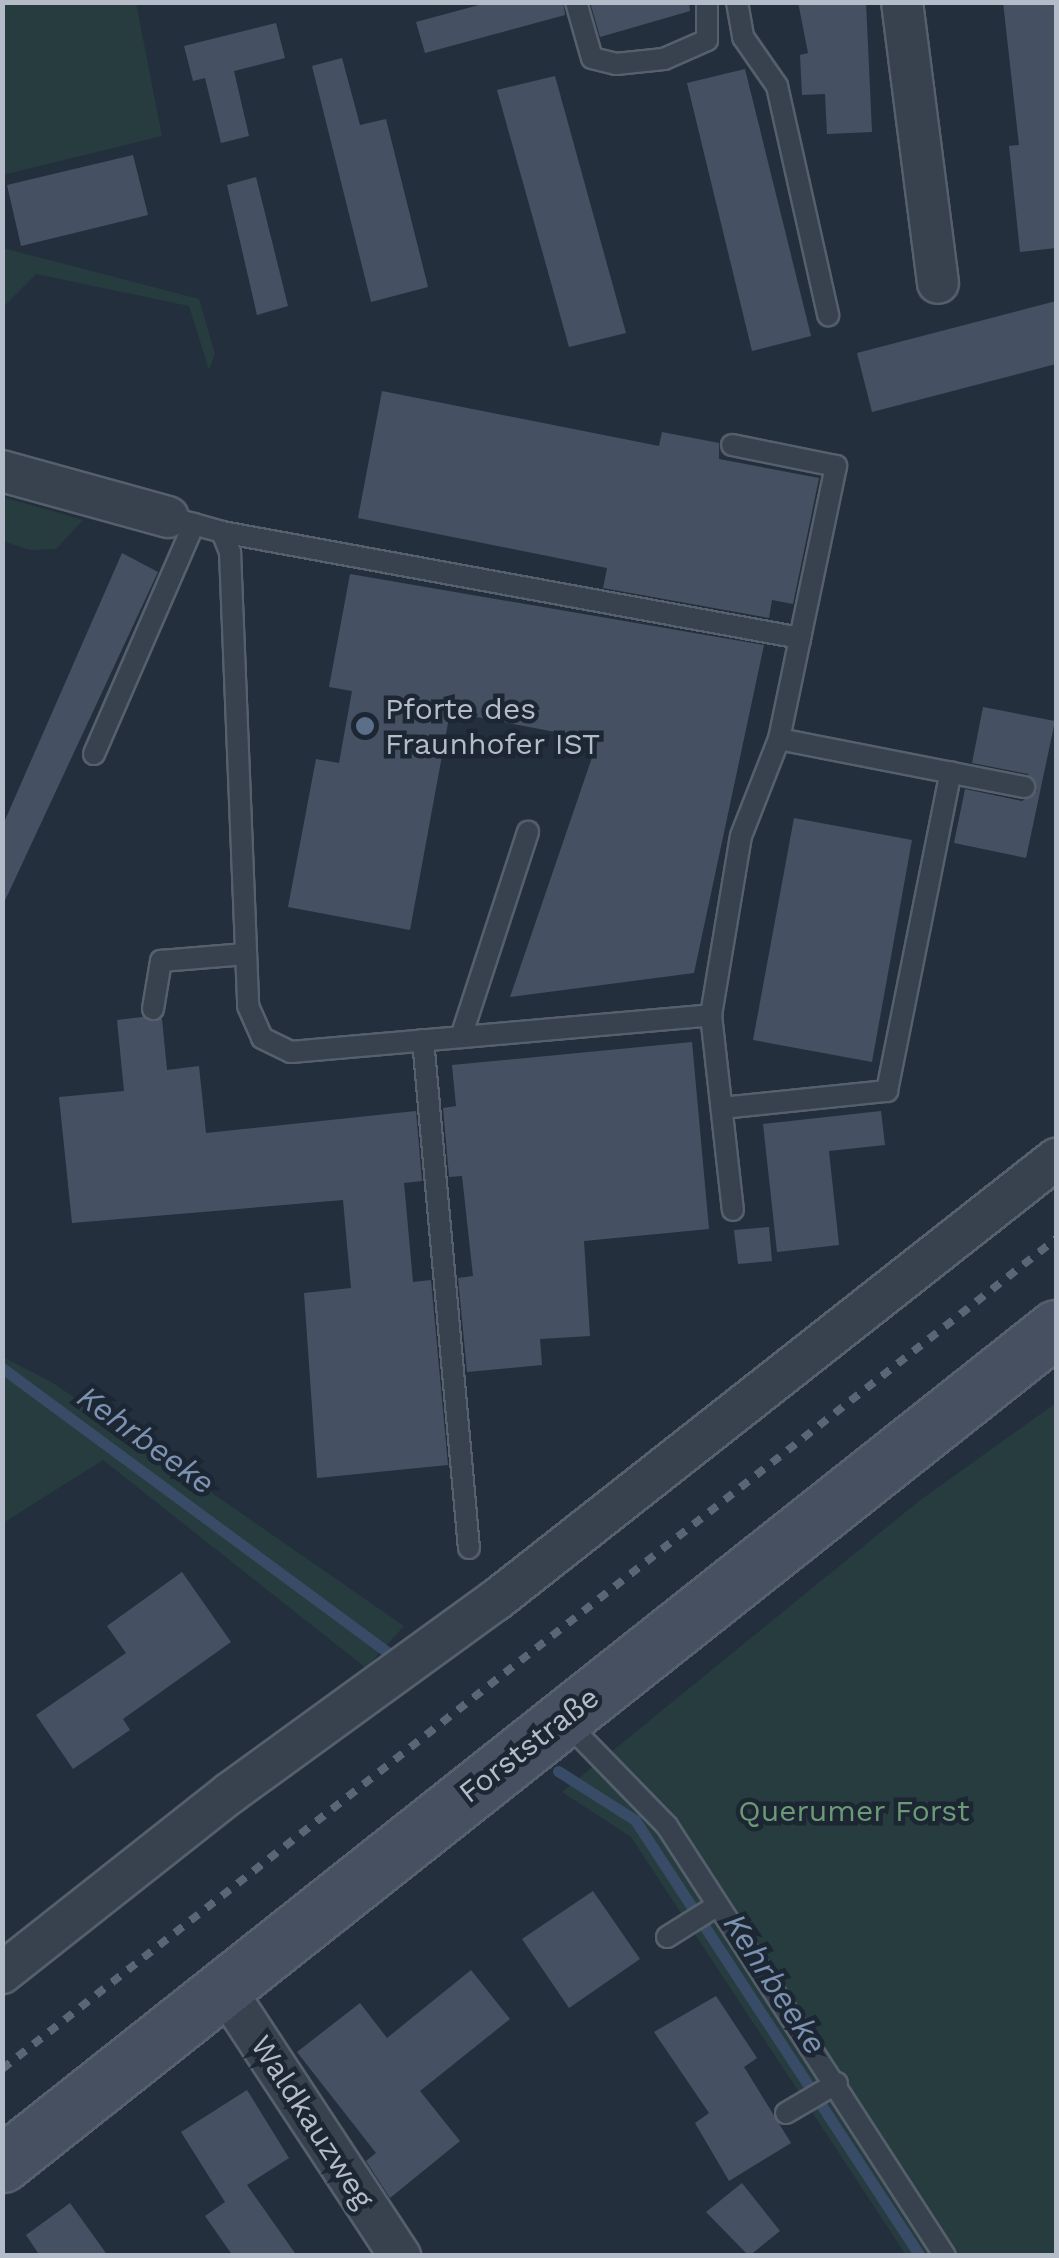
<!DOCTYPE html>
<meta charset="utf-8">
<style>
body{margin:0}
#map{position:relative;width:1059px;height:2258px;overflow:hidden;background:#242f3e;font-family:"Work Sans",sans-serif}
div>[style]{position:absolute}
.green>*{inset:0;background:#263c3f}
.stream>*{height:11px;margin:-5.5px;padding:0 5.5px;transform-origin:5.5px;border-radius:5.5px;background:#394c67}
.building>*{inset:0;background:#455162}
.roads{filter:drop-shadow(2px 0 #565f6c) drop-shadow(-2px 0 #565f6c) drop-shadow(0 2px #565f6c) drop-shadow(0 -2px #565f6c)}
.lane>*{height:20px;margin:-10px;padding:0 10px;transform-origin:10px;border-radius:10px;background:#38414e}
.street>*{height:40px;margin:-20px;padding:0 20px;transform-origin:20px;border-radius:20px;background:#38414e}
.secondary>*{height:55px;margin:-27.5px;padding:0 27.5px;transform-origin:27.5px;border-radius:27.5px;background:#465061}
.rail>*{height:8px;margin-top:-4px;transform-origin:0;background:repeating-linear-gradient(90deg,#5a6575 0 10px,transparent 0 20px)}
.dots>*{width:28px;height:28px;translate:-50% -50%;box-sizing:border-box;border:5px solid #1d2633;border-radius:50%}
span{translate:-50% -50%;white-space:nowrap;text-align:center;line-height:1.15;-webkit-text-stroke:9px #1d2633;paint-order:stroke}
.poi-label{font-size:30px;color:#b4bcc9}
.left{translate:0 -50%;text-align:left}
.street-label{font-size:30px;color:#b4bcc9}
.park-label{font-size:30px;color:#6b9a76}
.water-label{font-size:32px;color:#7c92b1;font-style:italic}
.frame{position:absolute;inset:0;border:5px solid #b4bcc9;pointer-events:none}
</style>
<div id="map">
<div class="green">
<i style="clip-path:polygon(2px 3px,136px 3px,162px 136px,3px 175px)"></i>
<i style="clip-path:polygon(3px 248px,199px 299px,215px 354px,209px 370px,189px 306px,36px 274px,3px 307px)"></i>
<i style="clip-path:polygon(3px 497px,83px 520px,56px 549px,30px 550px,3px 541px)"></i>
<i style="clip-path:polygon(3px 1357px,53px 1383px,404px 1626px,366px 1668px,103px 1460px,3px 1523px)"></i>
<i style="clip-path:polygon(1056px 1403px,1056px 2255px,906px 2255px,631px 1837px,562px 1792px,919px 1501px)"></i>
</div>
<div class="stream">
<i style="left:2px;top:1368px;width:492px;rotate:36.4deg"></i>
<i style="left:558px;top:1771px;width:91px;rotate:32.5deg"></i>
<i style="left:635px;top:1820px;width:521px;rotate:56.83deg"></i>
</div>
<div class="building">
<i style="clip-path:polygon(490px 2px,563px 2px,565px 15px,425px 53px,416px 22px)"></i>
<i style="clip-path:polygon(590px 2px,689px 2px,690px 11px,600px 37px)"></i>
<i style="clip-path:polygon(798px 2px,866px 2px,872px 132px,827px 134px,825px 94px,802px 95px,800px 55px,808px 53px)"></i>
<i style="clip-path:polygon(1003px 2px,1056px 2px,1056px 248px,1020px 252px,1009px 146px,1019px 145px)"></i>
<i style="clip-path:polygon(276px 23px,285px 58px,234px 71px,249px 136px,221px 143px,205px 78px,193px 81px,184px 46px)"></i>
<i style="clip-path:polygon(342px 58px,360px 125px,386px 119px,428px 287px,371px 302px,312px 66px)"></i>
<i style="clip-path:polygon(745px 69px,811px 336px,752px 351px,687px 83px)"></i>
<i style="clip-path:polygon(555px 76px,626px 333px,569px 347px,497px 90px)"></i>
<i style="clip-path:polygon(133px 155px,148px 215px,21px 246px,7px 185px)"></i>
<i style="clip-path:polygon(256px 177px,288px 306px,257px 315px,227px 185px)"></i>
<i style="clip-path:polygon(1056px 301px,1056px 364px,872px 412px,857px 353px)"></i>
<i style="clip-path:polygon(382px 391px,659px 446px,662px 432px,719px 443px,719px 459px,819px 478px,793px 604px,772px 600px,769px 618px,603px 588px,607px 568px,358px 518px)"></i>
<i style="clip-path:polygon(122px 553px,158px 572px,2px 907px,2px 827px)"></i>
<i style="clip-path:polygon(350px 574px,764px 645px,694px 973px,510px 997px,598px 740px,450px 712px,410px 930px,288px 907px,316px 759px,339px 763px,352px 691px,329px 687px)"></i>
<i style="clip-path:polygon(983px 707px,1055px 721px,1026px 858px,954px 843px,965px 789px,1022px 801px,1037px 791px,1028px 774px,972px 763px)"></i>
<i style="clip-path:polygon(794px 818px,912px 840px,872px 1062px,753px 1040px)"></i>
<i style="clip-path:polygon(142px 1017px,162px 1019px,167px 1070px,199px 1066px,206px 1133px,416px 1111px,422px 1181px,404px 1183px,413px 1282px,431px 1280px,448px 1465px,317px 1478px,304px 1293px,351px 1288px,343px 1200px,72px 1223px,59px 1097px,124px 1091px,117px 1020px)"></i>
<i style="clip-path:polygon(692px 1042px,709px 1229px,584px 1241px,590px 1336px,540px 1339px,542px 1365px,467px 1372px,458px 1278px,473px 1276px,462px 1176px,449px 1177px,443px 1108px,456px 1106px,452px 1065px)"></i>
<i style="clip-path:polygon(881px 1111px,885px 1145px,829px 1151px,839px 1245px,777px 1252px,763px 1124px)"></i>
<i style="clip-path:polygon(769px 1227px,772px 1261px,738px 1264px,734px 1230px)"></i>
<i style="clip-path:polygon(182px 1572px,231px 1642px,123px 1719px,130px 1730px,73px 1769px,36px 1715px,126px 1653px,107px 1626px)"></i>
<i style="clip-path:polygon(593px 1891px,640px 1959px,569px 2008px,522px 1939px)"></i>
<i style="clip-path:polygon(471px 1970px,510px 2019px,420px 2091px,460px 2141px,390px 2198px,366px 2161px,376px 2153px,297px 2052px,360px 2003px,387px 2038px)"></i>
<i style="clip-path:polygon(716px 1996px,757px 2058px,744px 2067px,791px 2143px,729px 2181px,695px 2123px,709px 2113px,654px 2032px)"></i>
<i style="clip-path:polygon(247px 2090px,289px 2158px,247px 2185px,297px 2256px,233px 2256px,205px 2216px,225px 2202px,181px 2132px)"></i>
<i style="clip-path:polygon(742px 2183px,780px 2231px,749px 2256px,706px 2212px)"></i>
<i style="clip-path:polygon(70px 2203px,108px 2256px,40px 2256px,26px 2235px)"></i>
</div>
<div class="roads">
<div class="lane">
<i style="left:576px;top:2px;width:58px;rotate:74.1deg"></i>
<i style="left:592px;top:58px;width:25px;rotate:14deg"></i>
<i style="left:616px;top:64px;width:48px;rotate:-5.9deg"></i>
<i style="left:664px;top:59px;width:47px;rotate:-23.8deg"></i>
<i style="left:707px;top:40px;width:38px;rotate:-90deg"></i>
<i style="left:737px;top:2px;width:36px;rotate:80deg"></i>
<i style="left:743px;top:37px;width:60px;rotate:55.2deg"></i>
<i style="left:777px;top:86px;width:235px;rotate:77.4deg"></i>
<i style="left:168px;top:517px;width:56px;rotate:15.5deg"></i>
<i style="left:222px;top:532px;width:22px;rotate:68deg"></i>
<i style="left:230px;top:552px;width:454px;rotate:87.7deg"></i>
<i style="left:248px;top:1006px;width:35px;rotate:66deg"></i>
<i style="left:262px;top:1038px;width:32px;rotate:26deg"></i>
<i style="left:291px;top:1052px;width:422px;rotate:-5deg"></i>
<i style="left:711px;top:1015px;width:181px;rotate:-80.5deg"></i>
<i style="left:741px;top:836px;width:104px;rotate:-68.6deg"></i>
<i style="left:779px;top:739px;width:279px;rotate:-78.2deg"></i>
<i style="left:836px;top:466px;width:106px;rotate:-168.6deg"></i>
<i style="left:222px;top:532px;width:588px;rotate:10.39deg"></i>
<i style="left:779px;top:739px;width:250px;rotate:11.1deg"></i>
<i style="left:94px;top:754px;width:251px;rotate:-66.5deg"></i>
<i style="left:153px;top:1009px;width:49px;rotate:-80.5deg"></i>
<i style="left:161px;top:961px;width:85px;rotate:-4.7deg"></i>
<i style="left:711px;top:1015px;width:196px;rotate:83.6deg"></i>
<i style="left:461px;top:1037px;width:216px;rotate:-71.9deg"></i>
<i style="left:423px;top:1040px;width:510px;rotate:84.83deg"></i>
<i style="left:722px;top:1108px;width:166px;rotate:-5.9deg"></i>
<i style="left:887px;top:1091px;width:325px;rotate:-78.7deg"></i>
<i style="left:564px;top:1720px;width:148px;rotate:45.8deg"></i>
<i style="left:667px;top:1826px;width:512px;rotate:57.12deg"></i>
<i style="left:667px;top:1937px;width:60px;rotate:-32.1deg"></i>
<i style="left:786px;top:2113px;width:59px;rotate:-30.5deg"></i>
</div>
<div class="street">
<i style="left:902px;top:2px;width:283px;rotate:82.7deg"></i>
<i style="left:2px;top:471px;width:172px;rotate:15.5deg"></i>
<i style="left:2px;top:1973px;width:290px;rotate:-38.3deg"></i>
<i style="left:230px;top:1793px;width:329px;rotate:-36deg"></i>
<i style="left:496px;top:1600px;width:713px;rotate:-38.22deg"></i>
<i style="left:224px;top:1988px;width:321px;rotate:56.7deg"></i>
</div>
<div class="secondary">
<i style="left:2px;top:2164px;width:1345px;rotate:-38.42deg"></i>
</div>
</div>
<div class="rail">
<i style="left:2px;top:2069px;width:1342px;rotate:-38.22deg"></i>
</div>
<div class="dots">
<i style="left:365px;top:726px;background:#5c6f8a"></i>
</div>
<div class="poi-label">
<span class="left" style="left:385px;top:726px">Pforte des<br>Fraunhofer IST</span>
</div>
<div class="street-label">
<span style="left:529px;top:1745px;rotate:-38deg">Forststraße</span>
<span style="left:312px;top:2122px;rotate:57deg">Waldkauzweg</span>
</div>
<div class="park-label">
<span style="left:854px;top:1811px">Querumer Forst</span>
</div>
<div class="water-label">
<span style="left:146px;top:1440px;rotate:36deg">Kehrbeeke</span>
<span style="left:775px;top:1984px;rotate:57deg">Kehrbeeke</span>
</div>
<div class="frame"></div>
</div>
